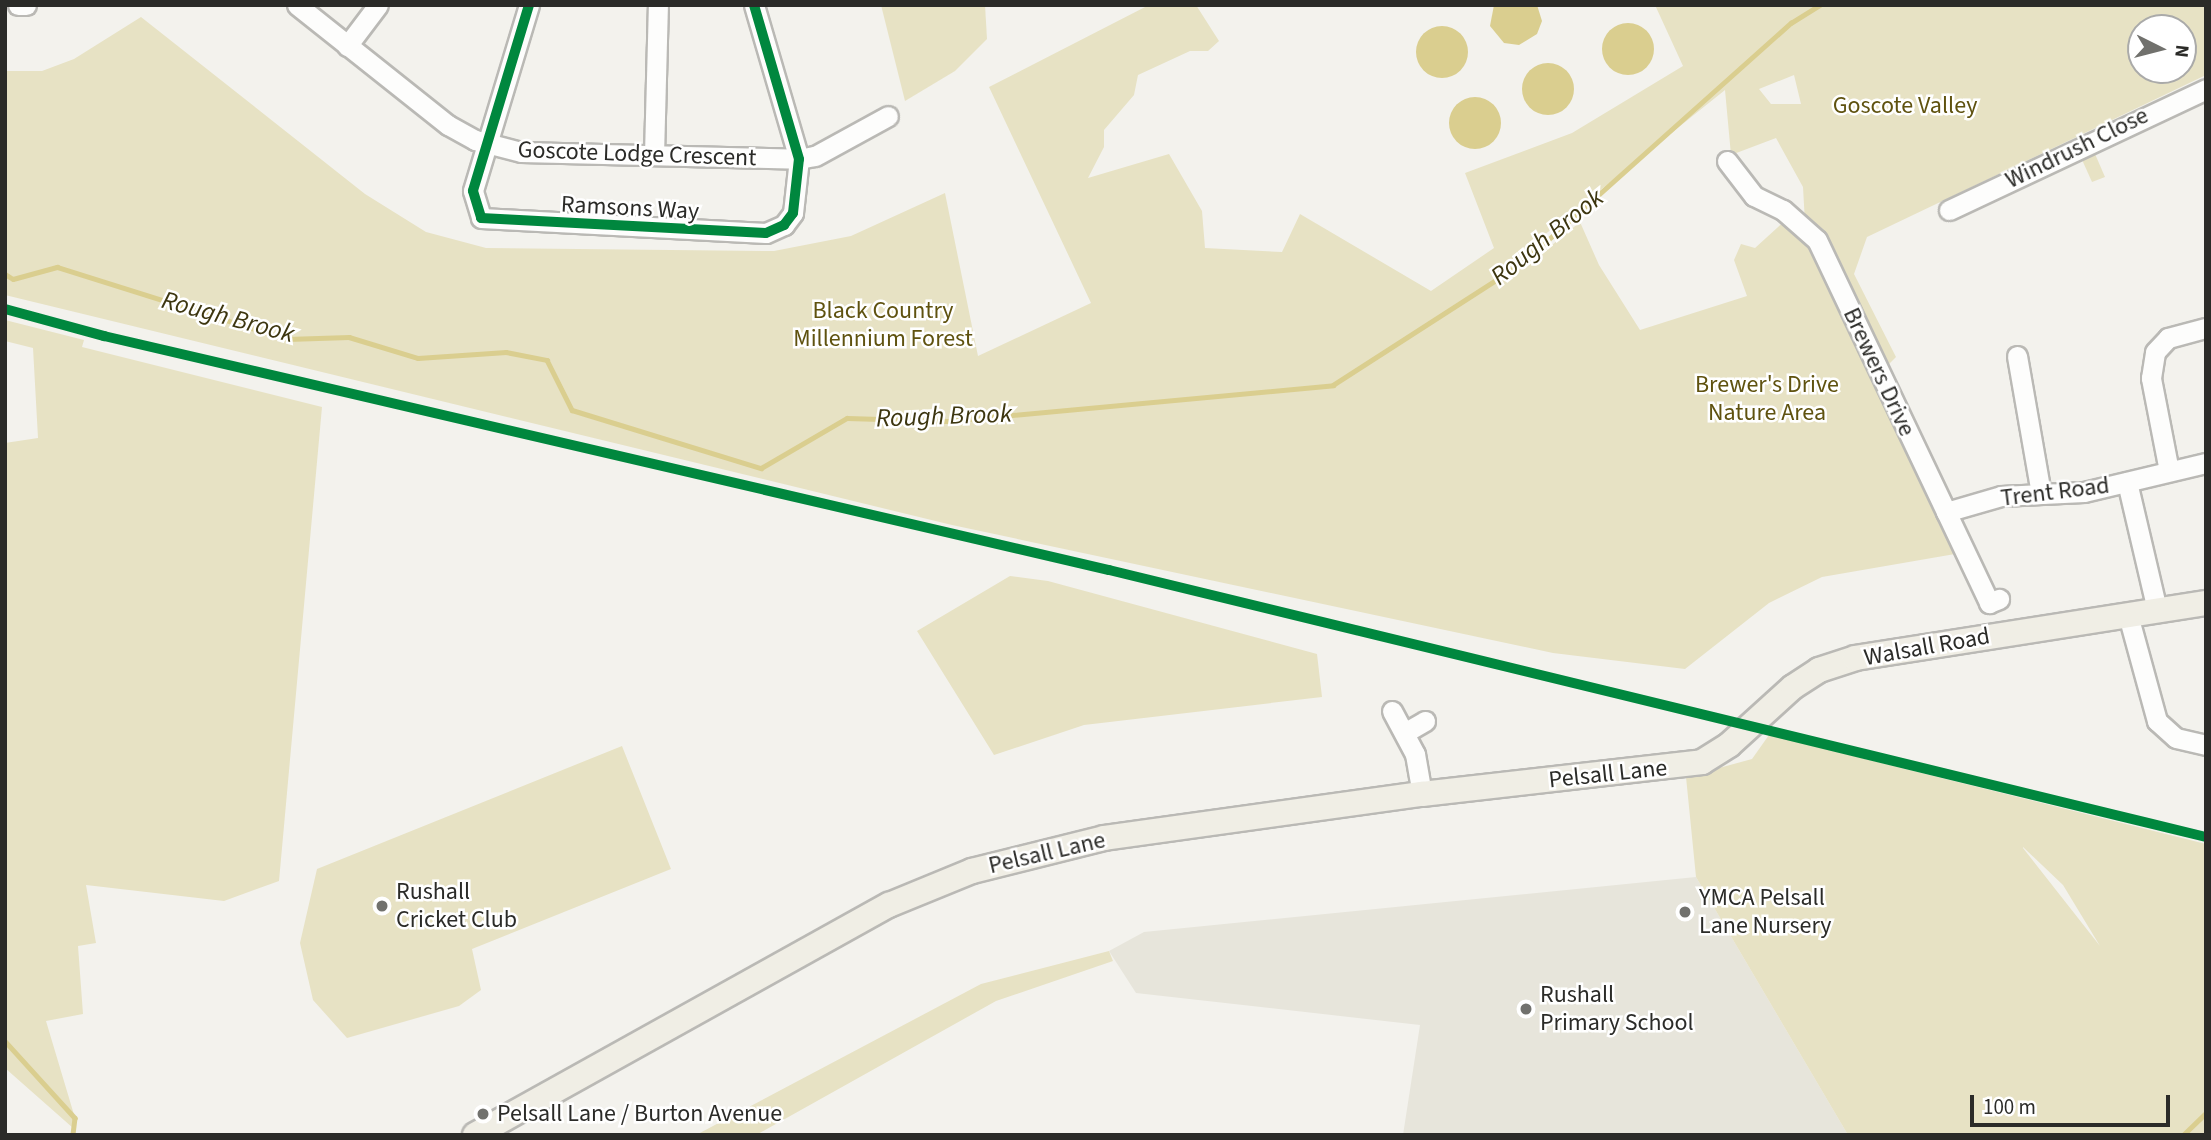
<!DOCTYPE html>
<style>
body{margin:0}
#map{position:relative;width:2211px;height:1140px;overflow:hidden;background:#f3f2ed;font-family:"Source Sans 3",sans-serif}
div>[style]{position:absolute}
.built>*{inset:0;background:#e7e5db}
.green>*{inset:0;background:#e7e2c4}
.water>*{inset:0;background:#dace8f}
.round{border-radius:50%}
.stream>*{height:4.5px;margin:-2.25px;padding:0 2.25px;transform-origin:2.25px;border-radius:2.25px;background:#dace8f}
.roads{filter:drop-shadow(2px 0 #bab9b5) drop-shadow(-2px 0 #bab9b5) drop-shadow(0 2px #bab9b5) drop-shadow(0 -2px #bab9b5)}
.minor>*{height:19px;margin:-9.5px;padding:0 9.5px;transform-origin:9.5px;border-radius:9.5px;background:#fdfdfc}
.major>*{height:24px;margin:-12px;padding:0 12px;transform-origin:12px;border-radius:12px;background:#f0eee5}
.cycleway>*{height:10px;margin:-5px;padding:0 5px;transform-origin:5px;border-radius:5px;background:#00873e}
.dots>*{width:19px;height:19px;translate:-50% -50%;box-sizing:border-box;border:4px solid #fff;border-radius:50%}
span{translate:-50% -50%;white-space:nowrap;text-align:center;line-height:1.15;-webkit-text-stroke:5px #fff;paint-order:stroke}
.park-label{font-size:24px;color:#5f520f}
.street-label{font-size:24px;color:#2b2b28}
.poi-label{font-size:24px;color:#2b2b28}
.left{translate:0 -50%;text-align:left}
.water-label{font-size:26px;color:#3d3610;font-style:italic}
.frame{position:absolute;inset:0;border:7px solid #2b2b28;pointer-events:none}
.north{position:absolute;left:2127px;top:14px;width:70px;height:70px;box-sizing:border-box;background:#fff;border:2px solid #aaaaa9;border-radius:50%;rotate:96deg;font-size:19px;font-weight:700;line-height:28px;text-align:center;color:#2b2b28}
.north::after{content:'';display:block;margin:auto;width:24px;height:32px;background:#71716d;clip-path:polygon(50% 0,100% 100%,50% 72%,0 100%)}
.scale{position:absolute;left:1970px;top:1095px;width:200px;height:32px;box-sizing:border-box;border:4px solid #2b2b28;border-top:0;padding-left:9px;font-size:21px;line-height:24px;white-space:nowrap;color:#2b2b28;-webkit-text-stroke:5px #fff;paint-order:stroke}
</style>
<div id="map">
<div class="built">
<i style="clip-path:polygon(1696px 877px,1848px 1135px,1403px 1135px,1420px 1025px,1136px 993px,1109px 951px,1144px 932px)"></i>
</div>
<div class="green">
<i style="clip-path:polygon(881px 5px,985px 5px,987px 39px,955px 71px,905px 101px)"></i>
<i style="clip-path:polygon(evenodd,1149px 5px,1196px 5px,1219px 41px,1208px 51px,1190px 51px,1138px 75px,1134px 95px,1104px 130px,1104px 147px,1088px 178px,1169px 154px,1202px 211px,1205px 248px,1282px 252px,1300px 214px,1431px 291px,1494px 248px,1465px 173px,1572px 133px,1683px 66px,1655px 5px,2206px 5px,2206px 75px,1867px 237px,1854px 274px,1896px 357px,1886px 367px,1805px 223px,1803px 187px,1776px 138px,1731px 155px,1725px 90px,1533px 244px,1541px 254px,1580px 222px,1599px 265px,1640px 330px,1747px 296px,1734px 260px,1741px 244px,1755px 248px,1788px 218px,1804px 236px,1955px 554px,1822px 577px,1769px 603px,1685px 669px,1553px 653px,952px 525px,5px 295px,5px 71px,42px 71px,74px 59px,141px 17px,365px 194px,426px 232px,486px 248px,774px 251px,851px 236px,945px 193px,978px 356px,1091px 303px,989px 87px,1149px 5px,2141px 28px,2183px 28px,2183px 70px,2141px 70px,2141px 28px,1149px 5px,1794px 75px,1801px 104px,1771px 104px,1759px 89px,1794px 75px)"></i>
<i style="clip-path:polygon(2092px 147px,2105px 177px,2092px 182px,2079px 153px)"></i>
<i style="clip-path:polygon(5px 320px,84px 340px,82px 347px,322px 407px,279px 881px,224px 901px,86px 885px,96px 943px,78px 946px,83px 1014px,46px 1021px,75px 1118px,73px 1128px,5px 1068px,5px 443px,38px 438px,33px 348px,5px 341px)"></i>
<i style="clip-path:polygon(1010px 576px,1048px 581px,1317px 654px,1322px 697px,1084px 725px,994px 755px,917px 631px)"></i>
<i style="clip-path:polygon(evenodd,1769px 735px,2206px 844px,2206px 1135px,1848px 1135px,1696px 877px,1686px 777px,1752px 759px,1769px 735px,2023px 847px,2063px 885px,2100px 946px,2023px 848px,2023px 847px)"></i>
<i style="clip-path:polygon(622px 746px,671px 869px,472px 949px,481px 990px,459px 1006px,347px 1038px,313px 1000px,300px 943px,317px 869px)"></i>
<i style="clip-path:polygon(1109px 951px,1113px 961px,996px 1001px,756px 1135px,696px 1135px,981px 984px)"></i>
</div>
<div class="water">
<i style="clip-path:polygon(1494px 5px,1537px 5px,1542px 21px,1537px 34px,1519px 45px,1504px 43px,1490px 26px)"></i>
<i class="round" style="left:1602px;top:23px;width:52px;height:52px"></i>
<i class="round" style="left:1416px;top:26px;width:52px;height:52px"></i>
<i class="round" style="left:1522px;top:63px;width:52px;height:52px"></i>
<i class="round" style="left:1449px;top:97px;width:52px;height:52px"></i>
</div>
<div class="stream">
<i style="left:5px;top:274px;width:9px;rotate:32deg"></i>
<i style="left:13px;top:279px;width:46px;rotate:-15.3deg"></i>
<i style="left:57px;top:267px;width:241px;rotate:17.4deg"></i>
<i style="left:287px;top:339px;width:62px;rotate:-1.8deg"></i>
<i style="left:349px;top:337px;width:72px;rotate:16.9deg"></i>
<i style="left:418px;top:358px;width:88px;rotate:-3.9deg"></i>
<i style="left:506px;top:352px;width:42px;rotate:11deg"></i>
<i style="left:547px;top:360px;width:56px;rotate:63.4deg"></i>
<i style="left:572px;top:410px;width:198px;rotate:17.1deg"></i>
<i style="left:761px;top:468px;width:99px;rotate:-30.2deg"></i>
<i style="left:847px;top:418px;width:101px;rotate:1.7deg"></i>
<i style="left:948px;top:421px;width:387px;rotate:-5.3deg"></i>
<i style="left:1333px;top:385px;width:224px;rotate:-32.8deg"></i>
<i style="left:1521px;top:264px;width:362px;rotate:-41.8deg"></i>
<i style="left:1791px;top:23px;width:34px;rotate:-32deg"></i>
<i style="left:5px;top:1041px;width:104px;rotate:47.7deg"></i>
<i style="left:75px;top:1118px;width:17px;rotate:97deg"></i>
<i style="left:2183px;top:1135px;width:32px;rotate:-44deg"></i>
</div>
<div class="roads">
<div class="minor">
<i style="left:18px;top:5px;width:8px"></i>
<i style="left:297px;top:5px;width:193px;rotate:38.5deg"></i>
<i style="left:448px;top:125px;width:31px;rotate:29deg"></i>
<i style="left:475px;top:140px;width:48px;rotate:14.6deg"></i>
<i style="left:521px;top:152px;width:278px;rotate:1.4deg"></i>
<i style="left:799px;top:159px;width:16px;rotate:-11deg"></i>
<i style="left:815px;top:156px;width:83px;rotate:-28.7deg"></i>
<i style="left:529px;top:5px;width:194px;rotate:106.8deg"></i>
<i style="left:473px;top:191px;width:28px;rotate:73deg"></i>
<i style="left:481px;top:218px;width:285px;rotate:3deg"></i>
<i style="left:766px;top:233px;width:20px;rotate:-24deg"></i>
<i style="left:784px;top:225px;width:15px;rotate:-53deg"></i>
<i style="left:793px;top:213px;width:54px;rotate:-83.7deg"></i>
<i style="left:799px;top:159px;width:160px;rotate:-106.3deg"></i>
<i style="left:347px;top:46px;width:51px;rotate:-52.9deg"></i>
<i style="left:654px;top:155px;width:150px;rotate:-88.5deg"></i>
<i style="left:1727px;top:161px;width:44px;rotate:52.4deg"></i>
<i style="left:1754px;top:196px;width:32px;rotate:26deg"></i>
<i style="left:1783px;top:210px;width:45px;rotate:41.4deg"></i>
<i style="left:1817px;top:240px;width:402px;rotate:64.6deg"></i>
<i style="left:1989px;top:603px;width:11px;rotate:-22deg"></i>
<i style="left:1949px;top:210px;width:284px;rotate:-25.2deg"></i>
<i style="left:2017px;top:356px;width:140px;rotate:80.1deg"></i>
<i style="left:2169px;top:471px;width:95px;rotate:-101deg"></i>
<i style="left:2151px;top:378px;width:26px;rotate:-81deg"></i>
<i style="left:2155px;top:352px;width:19px;rotate:-47deg"></i>
<i style="left:2168px;top:338px;width:39px;rotate:-15deg"></i>
<i style="left:2127px;top:482px;width:131px;rotate:76.8deg"></i>
<i style="left:1946px;top:512px;width:57px;rotate:-16.2deg"></i>
<i style="left:2001px;top:496px;width:83px;rotate:-2.8deg"></i>
<i style="left:2084px;top:492px;width:125px;rotate:-13.4deg"></i>
<i style="left:2128px;top:615px;width:110px;rotate:74.7deg"></i>
<i style="left:2157px;top:721px;width:25px;rotate:42deg"></i>
<i style="left:2176px;top:738px;width:31px;rotate:13deg"></i>
<i style="left:1392px;top:711px;width:49px;rotate:61.9deg"></i>
<i style="left:1415px;top:754px;width:41px;rotate:80.1deg"></i>
<i style="left:1406px;top:732px;width:22px;rotate:-30deg"></i>
</div>
<div class="major">
<i style="left:475px;top:1135px;width:474px;rotate:-29.1deg"></i>
<i style="left:889px;top:905px;width:90px;rotate:-22.3deg"></i>
<i style="left:972px;top:871px;width:136px;rotate:-14deg"></i>
<i style="left:1104px;top:838px;width:321px;rotate:-7.9deg"></i>
<i style="left:1422px;top:794px;width:282px;rotate:-6.5deg"></i>
<i style="left:1702px;top:762px;width:32px;rotate:-32deg"></i>
<i style="left:1729px;top:745px;width:86px;rotate:-42.2deg"></i>
<i style="left:1793px;top:687px;width:31px;rotate:-33deg"></i>
<i style="left:1819px;top:670px;width:38px;rotate:-18deg"></i>
<i style="left:1855px;top:658px;width:355px;rotate:-8.9deg"></i>
</div>
</div>
<div class="cycleway">
<i style="left:529px;top:5px;width:194px;rotate:106.8deg"></i>
<i style="left:473px;top:191px;width:28px;rotate:73deg"></i>
<i style="left:481px;top:218px;width:285px;rotate:3deg"></i>
<i style="left:766px;top:233px;width:20px;rotate:-24deg"></i>
<i style="left:784px;top:225px;width:15px;rotate:-53deg"></i>
<i style="left:793px;top:213px;width:54px;rotate:-83.7deg"></i>
<i style="left:799px;top:159px;width:160px;rotate:-106.3deg"></i>
<i style="left:5px;top:309px;width:103px;rotate:15.3deg"></i>
<i style="left:104px;top:336px;width:1032px;rotate:13.11deg"></i>
<i style="left:1109px;top:570px;width:1129px;rotate:13.68deg"></i>
</div>
<div class="dots">
<i style="left:382px;top:906px;background:#71716d"></i>
<i style="left:1685px;top:912px;background:#71716d"></i>
<i style="left:1526px;top:1009px;background:#71716d"></i>
<i style="left:483px;top:1114px;background:#71716d"></i>
</div>
<div class="park-label">
<span style="left:1905px;top:106px">Goscote Valley</span>
<span style="left:883px;top:325px">Black Country<br>Millennium Forest</span>
<span style="left:1767px;top:399px">Brewer's Drive<br>Nature Area</span>
</div>
<div class="street-label">
<span style="left:2077px;top:148px;rotate:-26deg">Windrush Close</span>
<span style="left:637px;top:154px;rotate:2deg">Goscote Lodge Crescent</span>
<span style="left:630px;top:208px;rotate:3deg">Ramsons Way</span>
<span style="left:1879px;top:372px;rotate:65deg">Brewers Drive</span>
<span style="left:2055px;top:492px;rotate:-7deg">Trent Road</span>
<span style="left:1927px;top:647px;rotate:-10deg">Walsall Road</span>
<span style="left:1608px;top:774px;rotate:-6deg">Pelsall Lane</span>
<span style="left:1047px;top:853px;rotate:-13deg">Pelsall Lane</span>
</div>
<div class="poi-label">
<span class="left" style="left:396px;top:906px">Rushall<br>Cricket Club</span>
<span class="left" style="left:1699px;top:912px">YMCA Pelsall<br>Lane Nursery</span>
<span class="left" style="left:1540px;top:1009px">Rushall<br>Primary School</span>
<span class="left" style="left:497px;top:1114px">Pelsall Lane / Burton Avenue</span>
</div>
<div class="water-label">
<span style="left:1547px;top:237px;rotate:-39deg">Rough Brook</span>
<span style="left:228px;top:317px;rotate:15deg">Rough Brook</span>
<span style="left:944px;top:416px;rotate:-2deg">Rough Brook</span>
</div>
<div class="frame"></div>
<div class="north">N</div>
<div class="scale">100 m</div>
</div>
